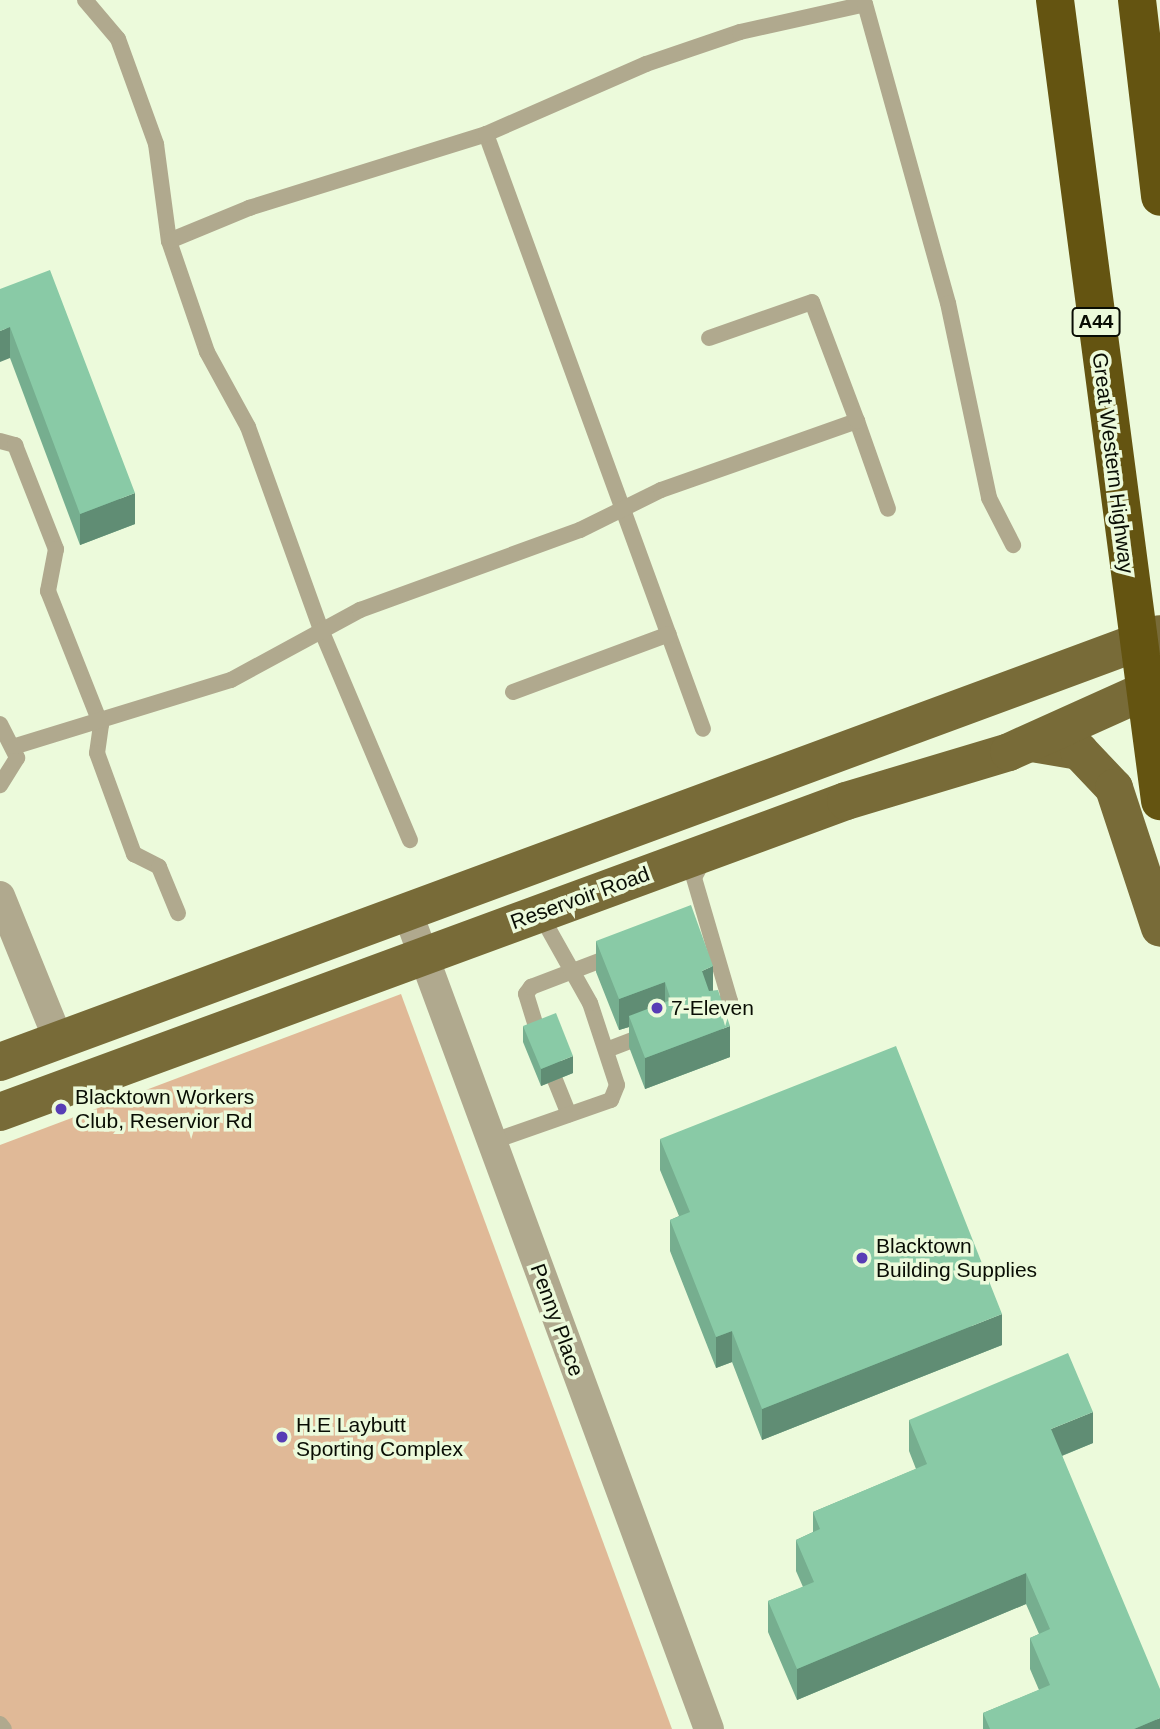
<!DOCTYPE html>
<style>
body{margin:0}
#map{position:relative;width:1160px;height:1729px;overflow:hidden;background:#ecfadb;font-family:Arial,sans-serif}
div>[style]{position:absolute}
.green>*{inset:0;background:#e0b997}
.lane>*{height:16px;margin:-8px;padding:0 8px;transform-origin:8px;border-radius:8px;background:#b0a98e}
.street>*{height:30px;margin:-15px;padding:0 15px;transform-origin:15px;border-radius:15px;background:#b0a98e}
.primary>*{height:38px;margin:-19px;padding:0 19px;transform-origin:19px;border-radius:19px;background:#786b38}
.highway>*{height:38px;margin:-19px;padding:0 19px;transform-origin:19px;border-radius:19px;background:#645411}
.wall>*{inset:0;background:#76ae8f}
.shaded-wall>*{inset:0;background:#608d74}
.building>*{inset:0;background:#89caa6}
.dots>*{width:19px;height:19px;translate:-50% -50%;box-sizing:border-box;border:4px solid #ecfadb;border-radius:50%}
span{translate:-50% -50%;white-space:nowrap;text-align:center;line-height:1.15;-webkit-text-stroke:7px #ecfadb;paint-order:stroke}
.shield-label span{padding:2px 5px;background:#ecfadb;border:2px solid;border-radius:5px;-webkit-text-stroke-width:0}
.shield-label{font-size:19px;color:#090d04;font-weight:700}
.street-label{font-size:21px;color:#090d04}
.poi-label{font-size:21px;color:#090d04}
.left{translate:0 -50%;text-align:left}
</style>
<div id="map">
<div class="green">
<i style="clip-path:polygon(401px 994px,672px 1729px,0 1729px,0 1145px)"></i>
</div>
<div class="lane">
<i style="left:85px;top:0;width:51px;rotate:49.8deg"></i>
<i style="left:118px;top:39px;width:112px;rotate:70.1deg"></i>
<i style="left:156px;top:144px;width:98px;rotate:82.4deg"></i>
<i style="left:169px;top:241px;width:117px;rotate:71.1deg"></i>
<i style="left:207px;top:352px;width:85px;rotate:61.3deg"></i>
<i style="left:248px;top:427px;width:218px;rotate:70.2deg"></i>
<i style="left:322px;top:632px;width:226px;rotate:67.1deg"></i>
<i style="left:486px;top:134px;width:633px;rotate:69.96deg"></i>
<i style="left:169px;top:241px;width:87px;rotate:-22.4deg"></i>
<i style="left:249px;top:208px;width:248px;rotate:-17.3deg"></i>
<i style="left:486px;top:134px;width:175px;rotate:-23.6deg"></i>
<i style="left:646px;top:64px;width:99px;rotate:-18.8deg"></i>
<i style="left:740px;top:32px;width:128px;rotate:-12.6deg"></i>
<i style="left:865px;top:4px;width:310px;rotate:74.5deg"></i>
<i style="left:948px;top:303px;width:199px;rotate:78.1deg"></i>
<i style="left:989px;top:498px;width:53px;rotate:62.9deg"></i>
<i style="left:857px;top:421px;width:93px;rotate:70.6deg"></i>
<i style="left:0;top:441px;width:16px;rotate:15deg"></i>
<i style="left:15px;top:445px;width:112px;rotate:68.5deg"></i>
<i style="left:56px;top:549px;width:43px;rotate:100.8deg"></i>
<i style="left:48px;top:591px;width:144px;rotate:68.4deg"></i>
<i style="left:101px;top:725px;width:28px;rotate:98deg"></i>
<i style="left:97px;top:753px;width:108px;rotate:69.9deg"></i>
<i style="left:134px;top:854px;width:28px;rotate:27deg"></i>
<i style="left:159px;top:867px;width:50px;rotate:67.6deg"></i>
<i style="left:513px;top:692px;width:166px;rotate:-20.4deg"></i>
<i style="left:0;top:724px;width:38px;rotate:63deg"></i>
<i style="left:17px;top:758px;width:32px;rotate:122deg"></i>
<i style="left:16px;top:746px;width:225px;rotate:-17.1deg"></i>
<i style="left:231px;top:680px;width:147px;rotate:-28.5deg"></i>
<i style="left:360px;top:610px;width:234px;rotate:-20deg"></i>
<i style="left:580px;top:530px;width:90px;rotate:-26.3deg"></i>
<i style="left:661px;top:490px;width:208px;rotate:-19.4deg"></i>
<i style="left:857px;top:421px;width:127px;rotate:-110.7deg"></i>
<i style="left:812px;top:302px;width:109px;rotate:160.7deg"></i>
<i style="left:704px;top:859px;width:21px;rotate:118deg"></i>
<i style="left:694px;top:878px;width:128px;rotate:73.7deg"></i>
<i style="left:730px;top:1001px;width:28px;rotate:159deg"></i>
<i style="left:539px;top:1036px;width:44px;rotate:-107.2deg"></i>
<i style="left:526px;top:994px;width:9px;rotate:-54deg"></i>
<i style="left:531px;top:987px;width:90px;rotate:-20.9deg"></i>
<i style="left:609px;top:1049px;width:42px;rotate:-21deg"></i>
<i style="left:555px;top:1080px;width:37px;rotate:68deg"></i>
<i style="left:491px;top:1142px;width:127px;rotate:-19.3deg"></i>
<i style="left:611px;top:1100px;width:16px;rotate:-68deg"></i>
<i style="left:617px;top:1085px;width:86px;rotate:-108.2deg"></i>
<i style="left:590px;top:1003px;width:102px;rotate:-119.3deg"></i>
<i style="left:0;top:1724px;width:6px;rotate:51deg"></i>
</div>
<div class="street">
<i style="left:0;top:896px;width:157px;rotate:67.9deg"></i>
<i style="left:407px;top:911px;width:872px;rotate:69.74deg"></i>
</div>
<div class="primary">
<i style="left:1032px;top:743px;width:48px;rotate:9.7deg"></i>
<i style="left:1079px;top:751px;width:51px;rotate:46.6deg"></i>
<i style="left:1114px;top:788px;width:147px;rotate:71.8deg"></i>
<i style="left:0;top:1062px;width:1236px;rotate:-20.25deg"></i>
<i style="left:0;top:1112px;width:901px;rotate:-20.18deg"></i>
<i style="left:846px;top:801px;width:170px;rotate:-16.7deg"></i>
<i style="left:1009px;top:752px;width:166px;rotate:-24.2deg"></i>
</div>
<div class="highway">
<i style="left:1055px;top:0;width:808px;rotate:82.53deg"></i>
<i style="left:1137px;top:0;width:198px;rotate:83.3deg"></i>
</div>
<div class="wall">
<i style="clip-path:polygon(0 289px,135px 524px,80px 545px,10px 358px)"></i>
<i style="clip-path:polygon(596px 941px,713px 991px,730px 1057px,645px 1089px,629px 1047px,629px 1027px,619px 1030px,596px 972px)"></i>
<i style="clip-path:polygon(523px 1026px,573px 1073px,541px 1086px,523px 1042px)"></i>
<i style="clip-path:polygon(660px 1139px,1002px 1345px,762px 1440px,732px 1362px,716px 1368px,670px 1251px,670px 1220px,679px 1216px,660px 1170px)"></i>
<i style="clip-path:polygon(909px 1420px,1093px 1443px,1062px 1456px,1160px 1729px,983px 1729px,983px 1713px,1039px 1690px,1030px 1669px,1030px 1638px,1039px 1634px,1026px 1604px,797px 1700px,768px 1632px,768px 1601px,803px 1587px,796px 1571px,796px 1540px,813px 1532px,813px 1512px,916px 1469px,909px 1451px)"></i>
</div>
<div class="shaded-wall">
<i style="clip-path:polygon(10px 327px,10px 358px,0 362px,0 331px)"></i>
<i style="clip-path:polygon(135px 493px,135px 524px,80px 545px,80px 514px)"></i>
<i style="clip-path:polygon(713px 966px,713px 997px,702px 1002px,702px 971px)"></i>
<i style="clip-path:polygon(665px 982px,665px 1013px,629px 1016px,629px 1027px,619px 1030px,619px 999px)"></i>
<i style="clip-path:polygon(730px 1026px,730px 1057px,645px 1089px,645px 1058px)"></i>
<i style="clip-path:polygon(573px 1056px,573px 1073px,541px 1086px,541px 1069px)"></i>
<i style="clip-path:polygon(1002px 1314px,1002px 1345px,762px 1440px,762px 1409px)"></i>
<i style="clip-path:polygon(732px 1331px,732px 1362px,716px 1368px,716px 1337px)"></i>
<i style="clip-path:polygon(1093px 1412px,1093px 1443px,1051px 1460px,1051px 1429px)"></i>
<i style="clip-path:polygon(1026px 1573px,1026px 1604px,797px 1700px,797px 1669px)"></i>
<i style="clip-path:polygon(1160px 1718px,1160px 1729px,1134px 1729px)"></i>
</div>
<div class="building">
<i style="clip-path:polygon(50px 270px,135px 493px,80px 514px,10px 327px,0 331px,0 289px)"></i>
<i style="clip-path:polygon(691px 905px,713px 966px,702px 971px,709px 991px,718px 990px,730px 1026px,645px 1058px,629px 1016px,671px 1000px,665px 982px,619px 999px,596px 941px)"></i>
<i style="clip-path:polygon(556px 1013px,573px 1056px,541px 1069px,523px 1026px)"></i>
<i style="clip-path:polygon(896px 1046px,1002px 1314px,762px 1409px,732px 1331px,716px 1337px,670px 1220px,690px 1212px,660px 1139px)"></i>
<i style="clip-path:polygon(1068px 1353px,1093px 1412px,1051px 1429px,1160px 1689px,1160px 1718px,1134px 1729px,990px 1729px,983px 1713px,1050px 1685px,1030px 1638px,1050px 1629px,1026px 1573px,797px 1669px,768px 1601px,814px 1582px,796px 1540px,820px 1529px,813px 1512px,927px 1464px,909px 1420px)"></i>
</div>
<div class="dots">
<i style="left:657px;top:1008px;background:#583db5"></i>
<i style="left:61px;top:1109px;background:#583db5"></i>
<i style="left:862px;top:1258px;background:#583db5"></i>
<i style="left:282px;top:1437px;background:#583db5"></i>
</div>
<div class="shield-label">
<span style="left:1096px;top:322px">A44</span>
</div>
<div class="street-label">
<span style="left:1113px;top:463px;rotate:83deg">Great Western Highway</span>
<span style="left:580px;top:898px;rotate:-20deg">Reservoir Road</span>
<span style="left:557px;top:1320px;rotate:70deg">Penny Place</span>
</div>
<div class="poi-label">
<span class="left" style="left:671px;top:1008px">7-Eleven</span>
<span class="left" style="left:75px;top:1109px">Blacktown Workers<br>Club, Reservior Rd</span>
<span class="left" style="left:876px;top:1258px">Blacktown<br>Building Supplies</span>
<span class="left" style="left:296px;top:1437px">H.E Laybutt<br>Sporting Complex</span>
</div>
</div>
